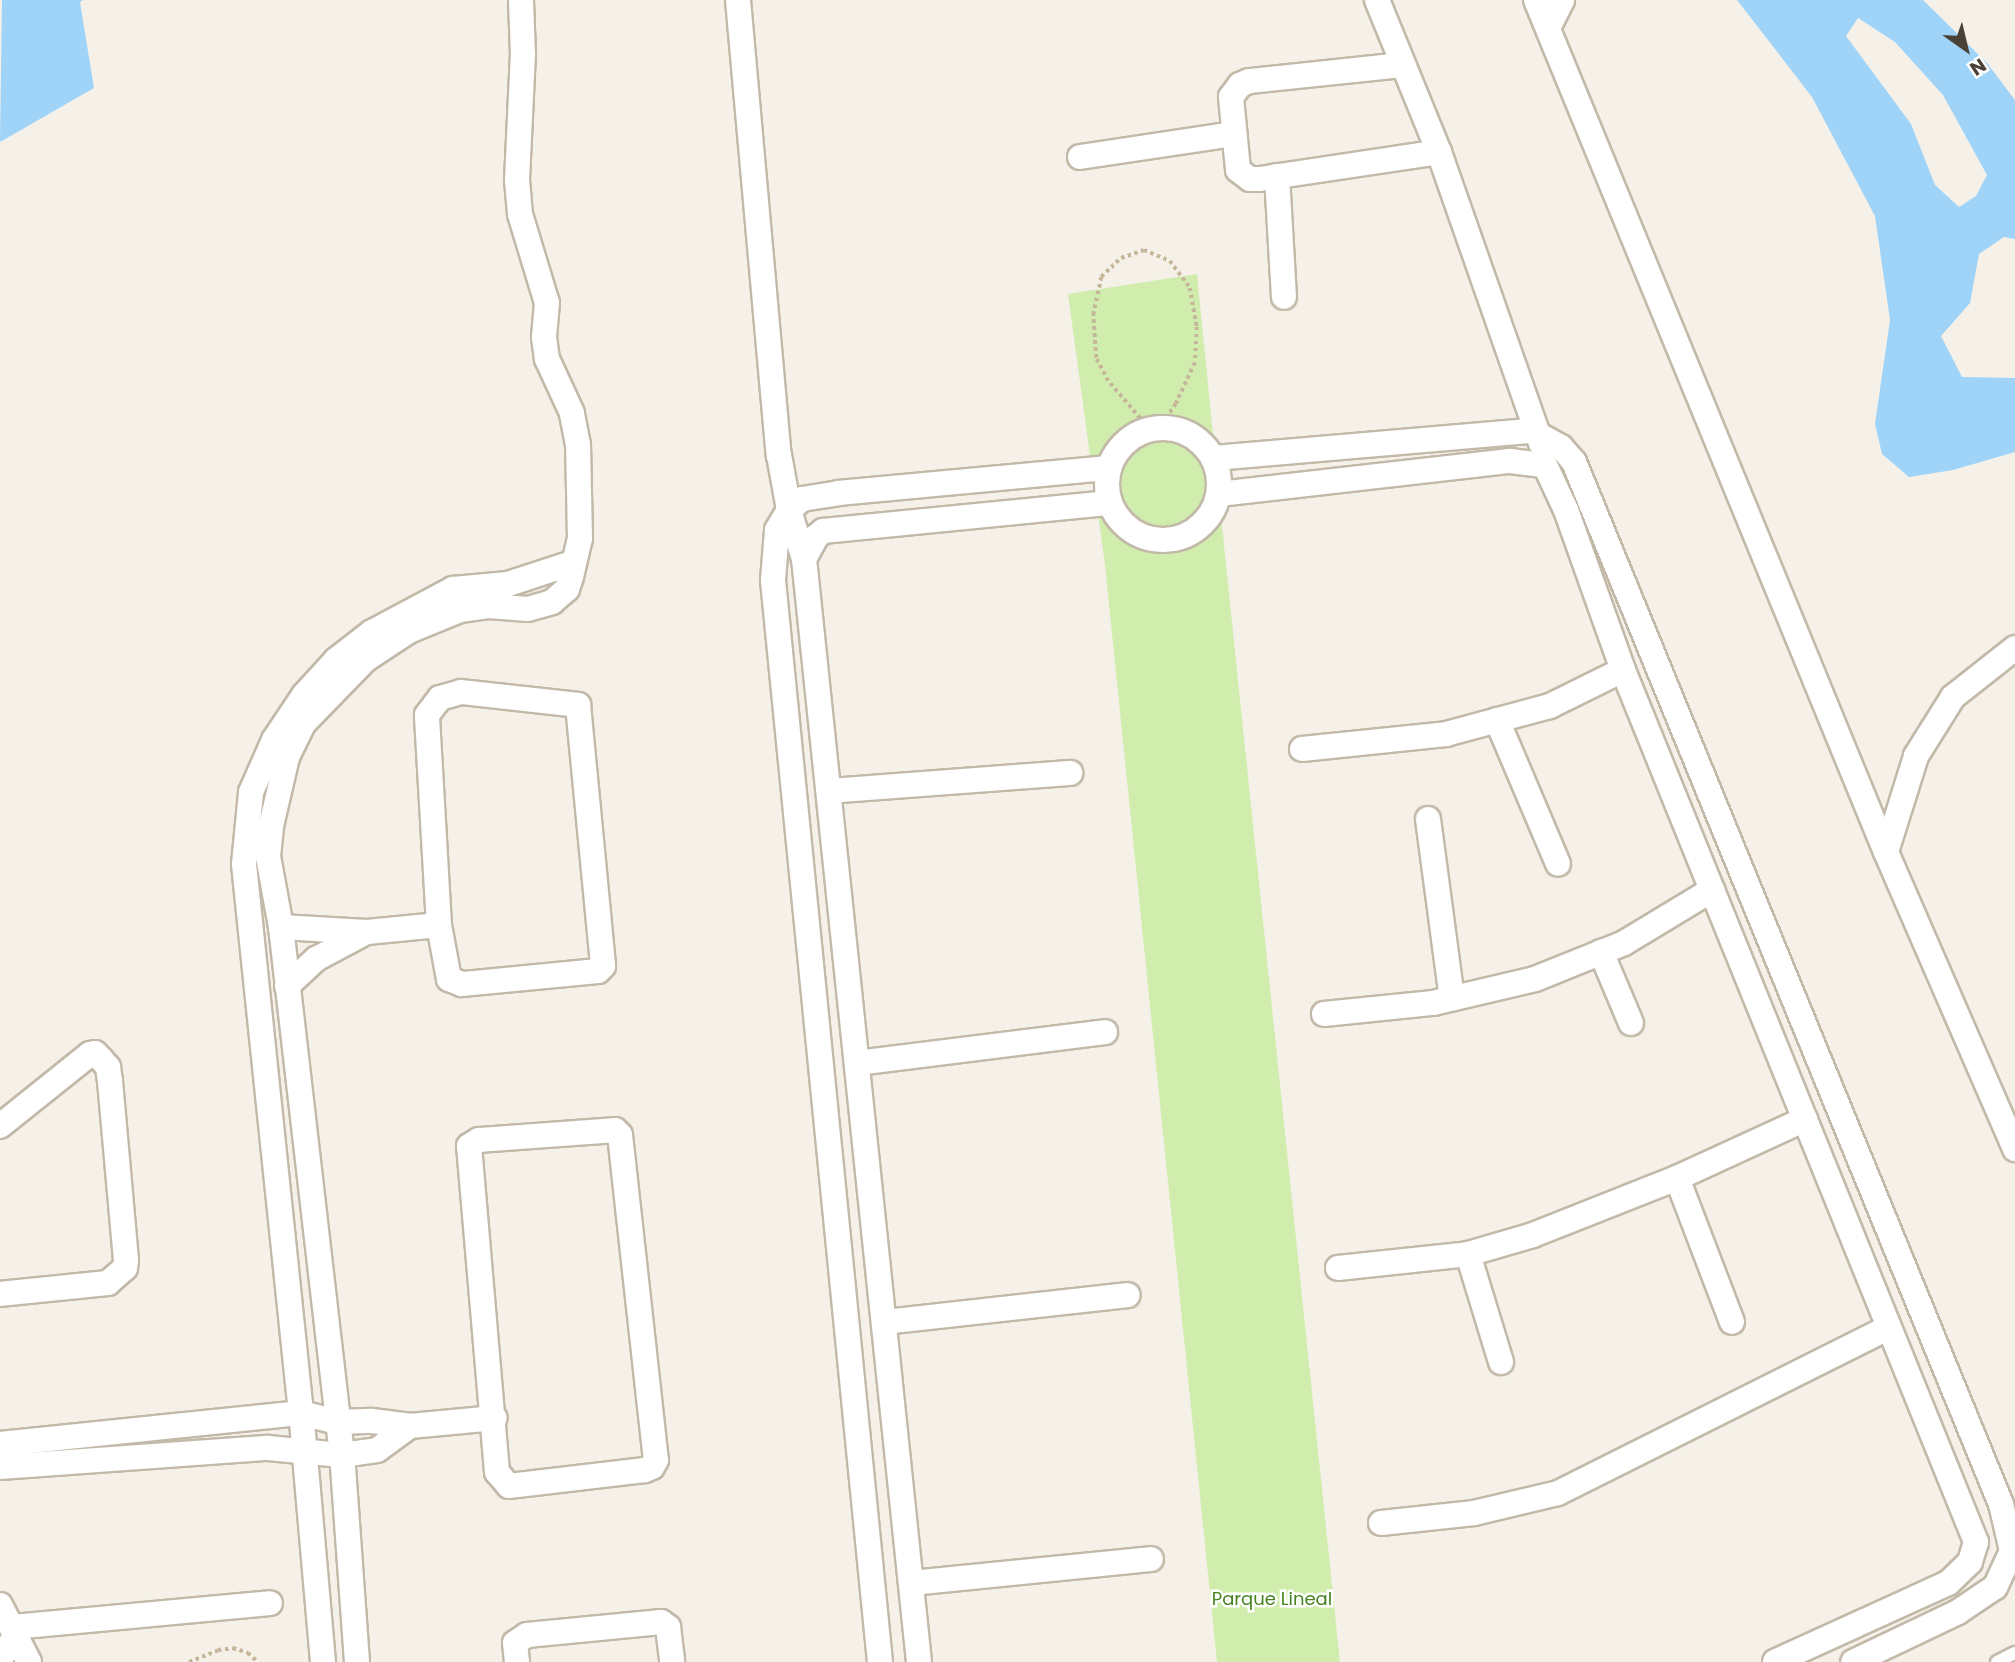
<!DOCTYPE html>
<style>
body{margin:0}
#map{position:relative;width:2015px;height:1662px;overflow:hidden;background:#f5f1e8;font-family:Poppins,sans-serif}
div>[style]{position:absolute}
.green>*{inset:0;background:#d0edad}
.water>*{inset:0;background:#9fd3f8}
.path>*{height:3.5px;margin-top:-1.75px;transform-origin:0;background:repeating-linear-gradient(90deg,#c5b699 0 3.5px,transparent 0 7px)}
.roads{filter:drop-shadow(2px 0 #c2b9a9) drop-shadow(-2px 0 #c2b9a9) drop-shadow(0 2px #c2b9a9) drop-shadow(0 -2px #c2b9a9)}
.lane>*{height:12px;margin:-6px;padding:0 6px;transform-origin:6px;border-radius:6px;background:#fff}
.street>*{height:24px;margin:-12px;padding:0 12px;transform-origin:12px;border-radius:12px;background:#fff}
.street>.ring{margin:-12px;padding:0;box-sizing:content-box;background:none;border:24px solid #fff;border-radius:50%}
span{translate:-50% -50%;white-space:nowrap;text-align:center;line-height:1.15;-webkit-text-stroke:5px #fff;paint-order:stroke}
.park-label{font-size:18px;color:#468222}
.north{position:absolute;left:1931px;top:14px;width:70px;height:70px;-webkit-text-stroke:5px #fff;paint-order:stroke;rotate:146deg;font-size:19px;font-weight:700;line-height:28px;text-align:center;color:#4a4236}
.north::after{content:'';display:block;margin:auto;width:24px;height:32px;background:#4a4236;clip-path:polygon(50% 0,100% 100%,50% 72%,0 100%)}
</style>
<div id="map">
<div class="green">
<i style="clip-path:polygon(1197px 274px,1225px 555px,1340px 1662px,1217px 1662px,1105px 565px,1068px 294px)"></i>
</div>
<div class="water">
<i style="clip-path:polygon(2px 0,83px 0,80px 2px,94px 88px,0 142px)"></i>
<i style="clip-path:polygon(evenodd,1737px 0,1923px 0,1987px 63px,2015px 100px,2015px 239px,2004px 237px,1979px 254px,1970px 303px,1941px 336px,1962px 377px,2015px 378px,2015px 452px,1953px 470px,1909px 477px,1882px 454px,1875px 424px,1890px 320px,1875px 216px,1812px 97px,1737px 0,1858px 18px,1895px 42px,1943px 95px,1987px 175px,1976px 196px,1959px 207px,1935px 185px,1911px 124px,1846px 36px,1858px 18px)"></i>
</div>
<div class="path">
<i style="left:1149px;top:429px;width:63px;rotate:-130.5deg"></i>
<i style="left:1108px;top:381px;width:26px;rotate:-118deg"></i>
<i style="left:1096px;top:358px;width:43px;rotate:-94deg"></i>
<i style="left:1093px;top:315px;width:39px;rotate:-78deg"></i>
<i style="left:1101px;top:277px;width:28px;rotate:-44deg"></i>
<i style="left:1121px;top:258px;width:24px;rotate:-19deg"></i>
<i style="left:1144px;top:250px;width:28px;rotate:23deg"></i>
<i style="left:1170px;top:261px;width:34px;rotate:53deg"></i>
<i style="left:1190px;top:288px;width:40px;rotate:80deg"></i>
<i style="left:1197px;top:327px;width:36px;rotate:93deg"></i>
<i style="left:1195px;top:363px;width:45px;rotate:114.9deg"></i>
<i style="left:1176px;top:404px;width:29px;rotate:124deg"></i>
<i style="left:189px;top:1662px;width:31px;rotate:-22deg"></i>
<i style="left:218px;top:1650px;width:15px;rotate:-8deg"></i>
<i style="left:233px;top:1648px;width:16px;rotate:18deg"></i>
<i style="left:248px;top:1653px;width:13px;rotate:42deg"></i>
</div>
<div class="roads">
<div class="lane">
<i style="left:1997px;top:1662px;width:20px;rotate:-27deg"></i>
</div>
<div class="street">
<i style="left:738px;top:0;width:457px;rotate:84.9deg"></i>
<i style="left:779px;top:455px;width:56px;rotate:79.7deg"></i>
<i style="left:789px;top:510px;width:51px;rotate:73deg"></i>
<i style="left:1377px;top:0;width:164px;rotate:67.8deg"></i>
<i style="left:1439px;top:152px;width:309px;rotate:70.7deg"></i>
<i style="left:1536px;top:0;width:921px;rotate:67.67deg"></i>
<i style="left:1886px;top:852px;width:324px;rotate:66.5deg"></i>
<i style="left:1548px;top:28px;width:31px;rotate:-63deg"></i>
<i style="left:1402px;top:65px;width:154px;rotate:174deg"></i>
<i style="left:1249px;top:81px;width:10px;rotate:156deg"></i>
<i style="left:1240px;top:85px;width:15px;rotate:127deg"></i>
<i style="left:1231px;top:97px;width:73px;rotate:84.5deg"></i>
<i style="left:1238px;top:170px;width:15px;rotate:37deg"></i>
<i style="left:1250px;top:179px;width:9px"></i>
<i style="left:1259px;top:179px;width:182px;rotate:-8.5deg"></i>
<i style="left:1080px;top:157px;width:156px;rotate:-8.5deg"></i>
<i style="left:1277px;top:176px;width:121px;rotate:86.7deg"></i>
<i class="ring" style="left:1107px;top:428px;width:88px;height:88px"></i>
<i style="left:1214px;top:458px;width:319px;rotate:-4.9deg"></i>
<i style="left:1532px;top:431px;width:33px;rotate:29deg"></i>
<i style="left:1561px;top:447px;width:20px;rotate:49deg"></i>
<i style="left:1574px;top:462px;width:1126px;rotate:67.72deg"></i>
<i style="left:2001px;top:1504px;width:48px;rotate:76.8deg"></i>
<i style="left:2012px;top:1551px;width:40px;rotate:115deg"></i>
<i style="left:1995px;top:1587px;width:45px;rotate:146deg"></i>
<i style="left:1958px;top:1612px;width:116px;rotate:154.5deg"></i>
<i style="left:1219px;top:494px;width:293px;rotate:-6.5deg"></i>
<i style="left:1510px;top:461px;width:35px;rotate:7deg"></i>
<i style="left:1545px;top:465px;width:50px;rotate:65deg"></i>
<i style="left:1566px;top:510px;width:170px;rotate:70.4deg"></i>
<i style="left:1623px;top:670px;width:941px;rotate:67.96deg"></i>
<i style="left:1976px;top:1542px;width:21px;rotate:107deg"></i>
<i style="left:1970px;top:1562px;width:30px;rotate:136deg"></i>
<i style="left:1948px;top:1583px;width:190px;rotate:155.5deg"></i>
<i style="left:461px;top:692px;width:118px;rotate:6.3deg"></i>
<i style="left:578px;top:705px;width:262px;rotate:84.5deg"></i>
<i style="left:603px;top:966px;width:7px;rotate:135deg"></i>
<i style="left:598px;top:971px;width:137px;rotate:174.5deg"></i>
<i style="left:462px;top:984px;width:14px;rotate:-159deg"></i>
<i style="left:449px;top:979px;width:55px;rotate:-100.5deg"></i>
<i style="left:439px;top:925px;width:210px;rotate:-93.3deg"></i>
<i style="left:427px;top:715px;width:21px;rotate:-53deg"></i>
<i style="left:440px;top:698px;width:22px;rotate:-16deg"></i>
<i style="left:1497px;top:720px;width:156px;rotate:67deg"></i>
<i style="left:1302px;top:749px;width:145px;rotate:-5.9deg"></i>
<i style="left:1446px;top:734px;width:108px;rotate:-15.1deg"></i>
<i style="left:1550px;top:706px;width:81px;rotate:-26.3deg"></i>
<i style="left:829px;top:791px;width:242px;rotate:-4.3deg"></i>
<i style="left:1428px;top:819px;width:181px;rotate:82.4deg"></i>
<i style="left:1886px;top:852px;width:101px;rotate:-72.6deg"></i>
<i style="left:1916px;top:756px;width:70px;rotate:-57.9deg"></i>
<i style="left:1953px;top:697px;width:79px;rotate:-38.3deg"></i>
<i style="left:281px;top:927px;width:86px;rotate:3.3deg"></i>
<i style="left:367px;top:932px;width:72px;rotate:-5.6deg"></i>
<i style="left:1601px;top:952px;width:77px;rotate:67.1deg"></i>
<i style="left:287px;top:986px;width:40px;rotate:-43deg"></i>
<i style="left:316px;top:959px;width:51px;rotate:-28.1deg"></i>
<i style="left:1324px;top:1014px;width:110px;rotate:-5.8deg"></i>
<i style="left:1433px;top:1003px;width:105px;rotate:-13.2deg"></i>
<i style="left:1535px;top:979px;width:96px;rotate:-22deg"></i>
<i style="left:1624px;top:943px;width:103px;rotate:-31.1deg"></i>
<i style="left:857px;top:1063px;width:250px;rotate:-7.1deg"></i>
<i style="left:0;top:1126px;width:115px;rotate:-38.7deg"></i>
<i style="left:90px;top:1054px;width:5px;rotate:-11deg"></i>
<i style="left:95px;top:1053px;width:8px;rotate:45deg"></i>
<i style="left:101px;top:1059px;width:11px;rotate:49deg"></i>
<i style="left:108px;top:1067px;width:14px;rotate:82deg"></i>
<i style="left:110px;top:1081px;width:180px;rotate:84.9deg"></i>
<i style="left:126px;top:1260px;width:8px;rotate:97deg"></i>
<i style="left:125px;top:1268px;width:23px;rotate:139deg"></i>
<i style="left:108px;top:1283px;width:109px;rotate:174.2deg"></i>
<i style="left:615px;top:1130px;width:7px;rotate:45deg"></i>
<i style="left:620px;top:1135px;width:327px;rotate:83.7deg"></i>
<i style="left:656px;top:1460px;width:8px;rotate:120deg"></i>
<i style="left:652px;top:1467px;width:8px;rotate:157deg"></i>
<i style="left:645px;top:1470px;width:137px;rotate:173.3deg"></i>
<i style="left:509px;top:1486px;width:18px;rotate:-131deg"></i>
<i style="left:497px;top:1472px;width:327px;rotate:-94.9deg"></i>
<i style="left:469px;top:1146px;width:12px;rotate:-31deg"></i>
<i style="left:479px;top:1140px;width:136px;rotate:-4.2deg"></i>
<i style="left:1677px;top:1178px;width:154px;rotate:69.1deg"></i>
<i style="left:1468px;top:1254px;width:113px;rotate:73deg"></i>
<i style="left:1338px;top:1268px;width:131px;rotate:-6.1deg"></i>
<i style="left:1468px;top:1254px;width:68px;rotate:-16.3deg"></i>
<i style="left:1533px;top:1235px;width:155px;rotate:-21.6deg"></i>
<i style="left:1677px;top:1178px;width:141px;rotate:-24.7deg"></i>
<i style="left:884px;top:1322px;width:245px;rotate:-6.3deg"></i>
<i style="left:0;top:1444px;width:303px;rotate:-5.9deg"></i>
<i style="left:301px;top:1413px;width:38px;rotate:14deg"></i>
<i style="left:338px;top:1422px;width:34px;rotate:-2deg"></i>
<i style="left:372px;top:1421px;width:38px;rotate:7deg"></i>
<i style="left:410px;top:1426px;width:85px;rotate:-5.4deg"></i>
<i style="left:0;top:1467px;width:269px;rotate:-4.1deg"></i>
<i style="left:268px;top:1448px;width:74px;rotate:5.4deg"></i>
<i style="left:342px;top:1455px;width:35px;rotate:-8deg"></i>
<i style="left:377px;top:1450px;width:41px;rotate:-36deg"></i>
<i style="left:1381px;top:1523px;width:94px;rotate:-6.1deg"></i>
<i style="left:1474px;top:1513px;width:86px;rotate:-13.4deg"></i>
<i style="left:1558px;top:1493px;width:370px;rotate:-26.6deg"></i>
<i style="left:911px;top:1583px;width:241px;rotate:-5.7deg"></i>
<i style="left:0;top:1605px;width:64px;rotate:63deg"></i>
<i style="left:13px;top:1627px;width:258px;rotate:-5.3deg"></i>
<i style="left:0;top:1659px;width:29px;rotate:-56deg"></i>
<i style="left:323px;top:1662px;width:250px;rotate:-95deg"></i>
<i style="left:301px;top:1413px;width:552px;rotate:-95.93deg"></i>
<i style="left:244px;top:864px;width:72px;rotate:-84.4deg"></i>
<i style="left:251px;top:792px;width:57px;rotate:-66.1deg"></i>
<i style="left:274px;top:740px;width:54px;rotate:-56.3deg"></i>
<i style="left:304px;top:695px;width:47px;rotate:-47.6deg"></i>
<i style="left:336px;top:660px;width:46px;rotate:-37.9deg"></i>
<i style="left:372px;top:632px;width:92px;rotate:-28deg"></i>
<i style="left:453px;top:589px;width:55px;rotate:-5.2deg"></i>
<i style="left:508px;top:584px;width:67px;rotate:-18.2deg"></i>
<i style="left:357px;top:1662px;width:208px;rotate:-94.1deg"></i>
<i style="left:342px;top:1455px;width:532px;rotate:-96.59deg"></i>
<i style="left:281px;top:927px;width:72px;rotate:-100.4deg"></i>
<i style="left:268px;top:856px;width:30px;rotate:-84deg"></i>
<i style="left:271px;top:826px;width:71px;rotate:-76.9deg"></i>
<i style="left:287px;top:757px;width:37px;rotate:-64deg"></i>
<i style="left:303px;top:724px;width:89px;rotate:-45.9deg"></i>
<i style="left:365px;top:660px;width:53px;rotate:-33.4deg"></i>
<i style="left:409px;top:631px;width:55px;rotate:-22.4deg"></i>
<i style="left:460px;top:610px;width:28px;rotate:-8deg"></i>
<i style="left:488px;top:606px;width:40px;rotate:4.3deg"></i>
<i style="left:528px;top:609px;width:25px;rotate:-16deg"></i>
<i style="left:552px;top:602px;width:20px;rotate:-41deg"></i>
<i style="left:567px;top:589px;width:13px;rotate:-72deg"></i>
<i style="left:571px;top:577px;width:39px;rotate:-77deg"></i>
<i style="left:580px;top:539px;width:94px;rotate:-91.2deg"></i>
<i style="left:578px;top:445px;width:33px;rotate:-101deg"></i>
<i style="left:572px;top:413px;width:60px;rotate:-114.8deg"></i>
<i style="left:547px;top:359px;width:22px;rotate:-98deg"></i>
<i style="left:544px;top:337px;width:34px;rotate:-85deg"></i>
<i style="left:547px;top:303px;width:93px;rotate:-106.9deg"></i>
<i style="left:520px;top:214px;width:34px;rotate:-95deg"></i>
<i style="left:517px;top:180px;width:125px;rotate:-87.3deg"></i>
<i style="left:523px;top:55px;width:55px;rotate:-92.1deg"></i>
<i style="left:517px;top:1662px;width:19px;rotate:-96deg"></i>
<i style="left:515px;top:1643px;width:14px;rotate:-34deg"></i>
<i style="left:527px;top:1635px;width:135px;rotate:-5.5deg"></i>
<i style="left:661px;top:1622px;width:9px;rotate:36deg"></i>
<i style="left:668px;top:1627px;width:35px;rotate:83deg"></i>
<i style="left:880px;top:1662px;width:1087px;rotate:-95.65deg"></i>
<i style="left:773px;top:580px;width:50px;rotate:-85.4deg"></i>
<i style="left:777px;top:530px;width:23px;rotate:-59deg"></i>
<i style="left:789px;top:510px;width:17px;rotate:-40deg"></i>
<i style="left:802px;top:499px;width:36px;rotate:-9deg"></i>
<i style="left:838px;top:493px;width:272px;rotate:-5.3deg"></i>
<i style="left:919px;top:1662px;width:1109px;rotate:-95.95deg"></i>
<i style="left:804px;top:559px;width:26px;rotate:-61deg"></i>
<i style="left:817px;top:536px;width:8px;rotate:-40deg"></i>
<i style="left:823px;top:531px;width:288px;rotate:-5.6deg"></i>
</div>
</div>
<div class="park-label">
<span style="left:1272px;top:1599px">Parque Lineal</span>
</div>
<div class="north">N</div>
</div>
